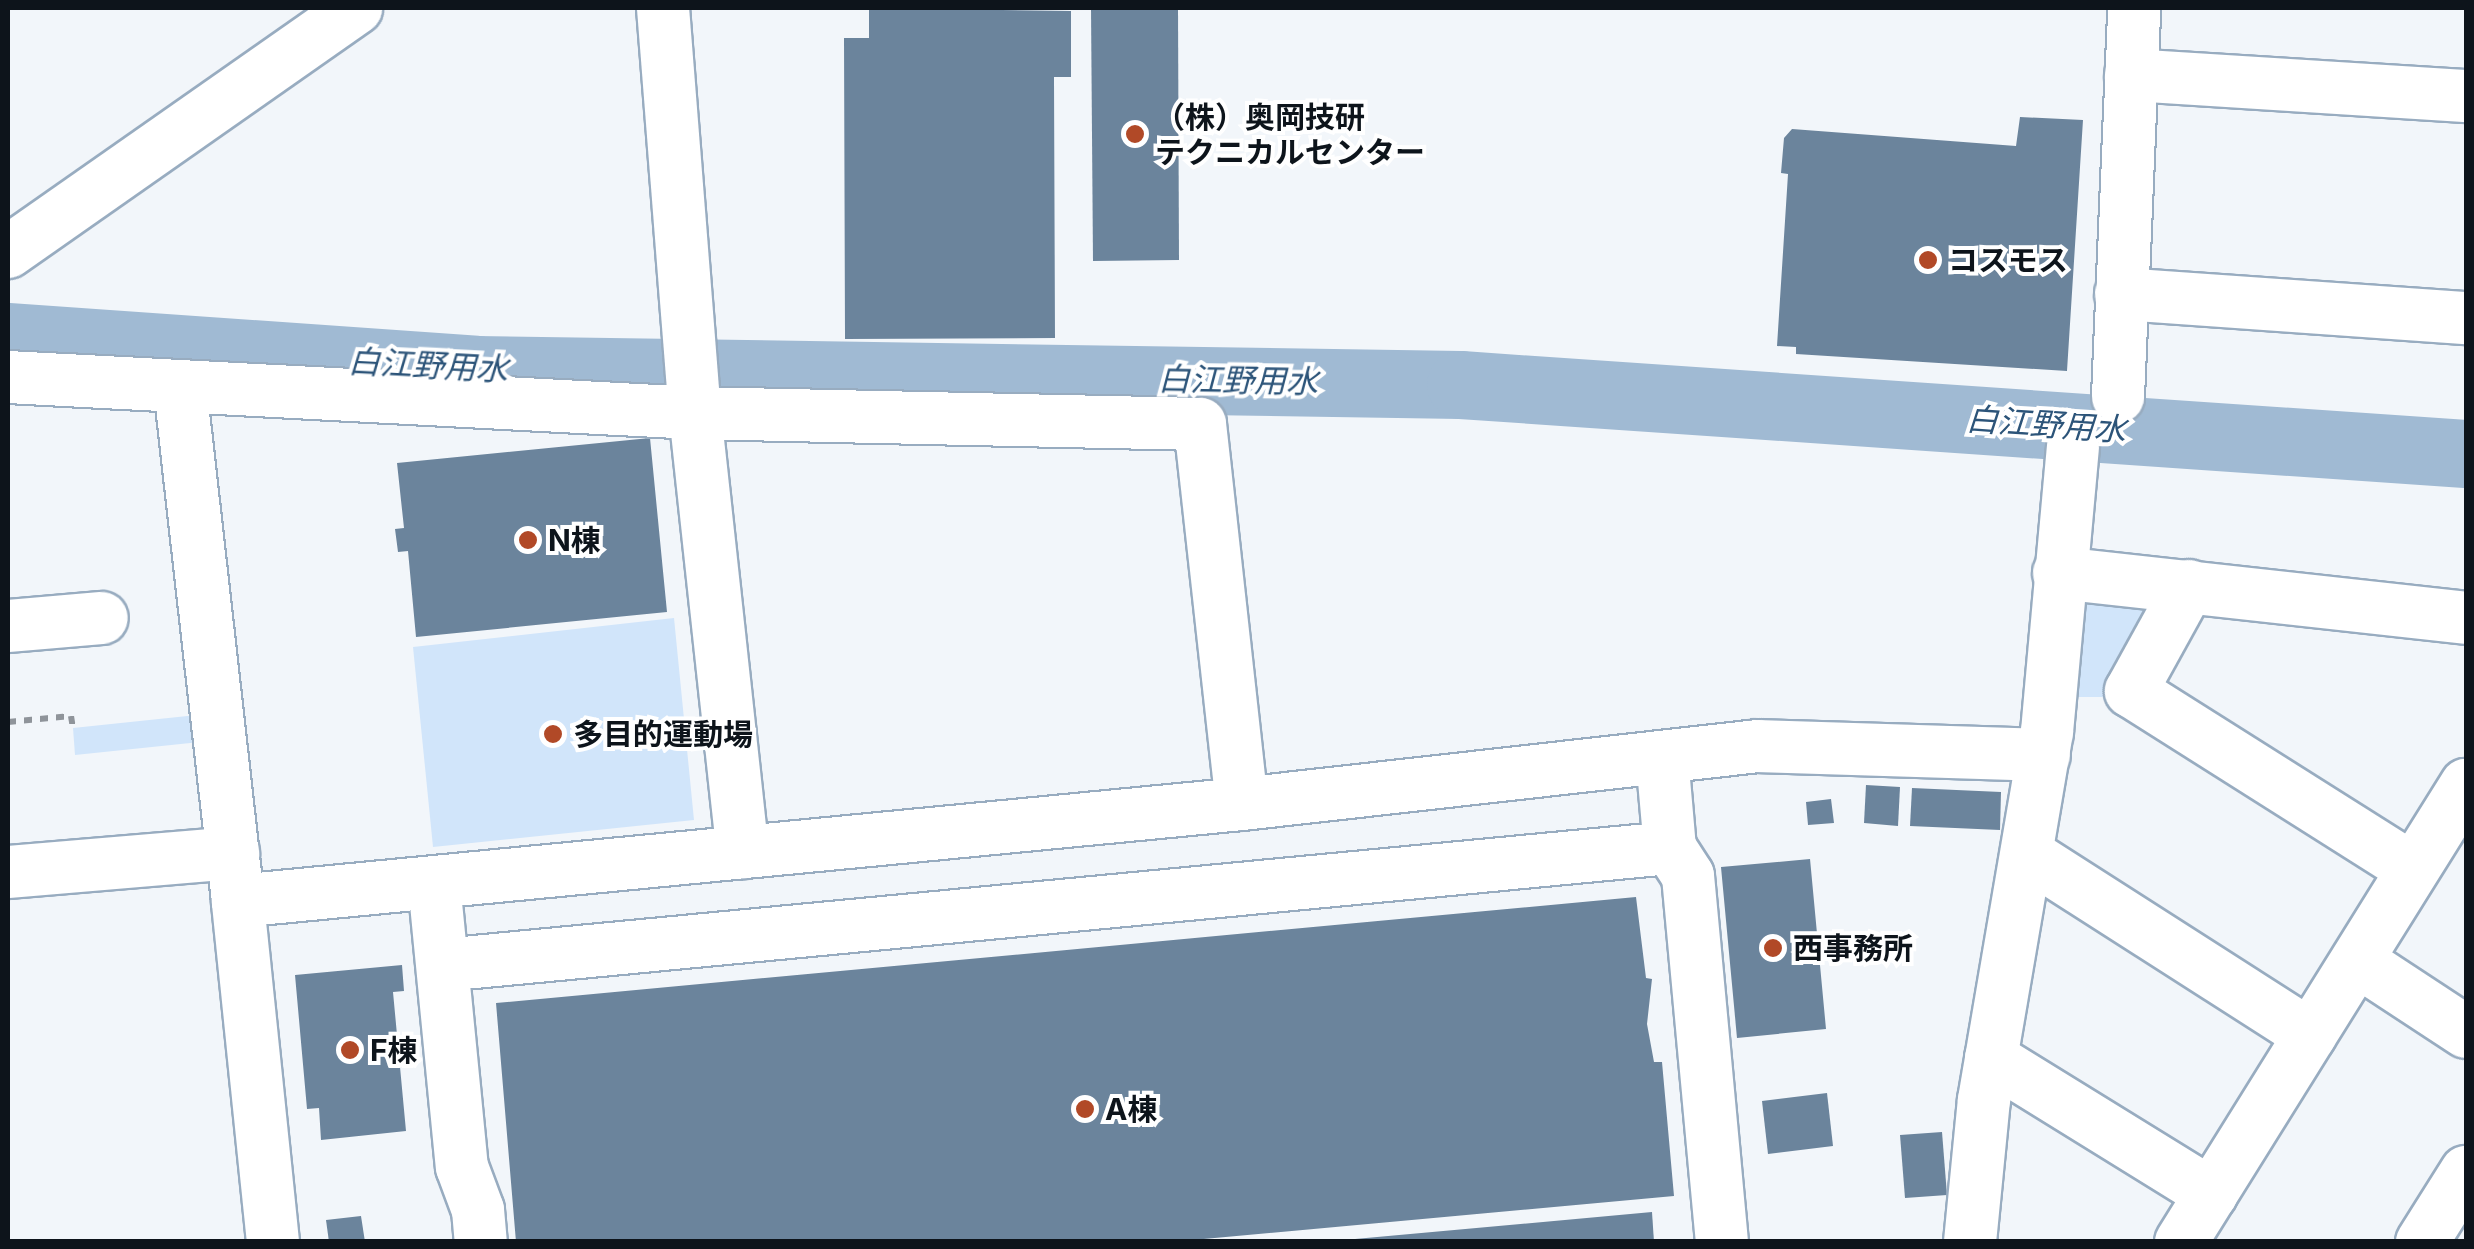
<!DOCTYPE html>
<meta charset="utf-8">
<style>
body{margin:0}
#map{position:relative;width:2474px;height:1249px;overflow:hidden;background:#f2f6fa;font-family:Inter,"Noto Sans JP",sans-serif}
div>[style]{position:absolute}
.green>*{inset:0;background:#d1e5fa}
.river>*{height:68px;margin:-34px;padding:0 34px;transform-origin:34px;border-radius:34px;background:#a0bad3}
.building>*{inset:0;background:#6b849c}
.path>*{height:6px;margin-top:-3px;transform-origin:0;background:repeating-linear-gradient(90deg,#8f949a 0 8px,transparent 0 16px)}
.roads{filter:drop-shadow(2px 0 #98acc0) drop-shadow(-2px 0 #98acc0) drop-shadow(0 2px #98acc0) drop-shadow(0 -2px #98acc0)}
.minor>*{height:52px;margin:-26px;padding:0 26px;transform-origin:26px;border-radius:26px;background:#fff}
.dots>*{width:28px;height:28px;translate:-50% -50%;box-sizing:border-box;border:5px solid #fff;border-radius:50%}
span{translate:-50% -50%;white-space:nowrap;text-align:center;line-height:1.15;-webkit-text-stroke:8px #fff;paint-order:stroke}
.poi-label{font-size:30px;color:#0d141b;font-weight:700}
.left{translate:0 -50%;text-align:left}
.water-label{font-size:32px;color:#2c5479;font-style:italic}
.frame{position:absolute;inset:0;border:10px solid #0d141b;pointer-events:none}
</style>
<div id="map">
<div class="green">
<i style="clip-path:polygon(2090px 597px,2148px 601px,2159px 622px,2115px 697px,2062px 697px,2065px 616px)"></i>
<i style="clip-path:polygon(674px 618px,694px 820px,433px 847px,413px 647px)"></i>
<i style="clip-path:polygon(197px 715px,200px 742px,75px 755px,73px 728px)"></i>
</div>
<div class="river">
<i style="left:8px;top:337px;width:469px;rotate:4deg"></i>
<i style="left:476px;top:370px;width:985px;rotate:0.87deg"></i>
<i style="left:1461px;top:385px;width:1007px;rotate:3.93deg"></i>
</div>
<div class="building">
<i style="clip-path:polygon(869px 8px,1071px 11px,1071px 77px,1054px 77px,1055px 338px,845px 339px,844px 38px,869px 38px)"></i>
<i style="clip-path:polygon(1091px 8px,1178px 8px,1179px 260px,1093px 261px)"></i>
<i style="clip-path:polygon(2020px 117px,2083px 120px,2067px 371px,1796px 354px,1796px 347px,1777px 346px,1788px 174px,1781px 173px,1784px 138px,1792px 129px,2016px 146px)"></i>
<i style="clip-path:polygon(650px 438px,667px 612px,416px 637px,408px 551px,398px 552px,395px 529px,404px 528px,397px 463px)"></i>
<i style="clip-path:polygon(1866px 785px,1900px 787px,1898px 826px,1864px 823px)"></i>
<i style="clip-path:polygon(1912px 788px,2001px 792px,2000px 830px,1910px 826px)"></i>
<i style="clip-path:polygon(1831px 799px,1834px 823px,1808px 825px,1806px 802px)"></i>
<i style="clip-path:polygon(1810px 859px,1826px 1029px,1737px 1038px,1721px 867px)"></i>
<i style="clip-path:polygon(1636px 897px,1646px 978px,1652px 979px,1647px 1024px,1654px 1062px,1662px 1062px,1674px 1196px,1171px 1242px,516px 1242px,496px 1003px)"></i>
<i style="clip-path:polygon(402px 965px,404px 991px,393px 992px,406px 1131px,321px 1140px,319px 1108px,307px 1109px,295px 975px)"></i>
<i style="clip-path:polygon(1827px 1093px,1833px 1146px,1768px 1154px,1762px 1101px)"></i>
<i style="clip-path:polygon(1942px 1132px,1947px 1195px,1905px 1198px,1900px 1135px)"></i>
<i style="clip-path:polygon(1652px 1212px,1654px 1242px,1355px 1242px,1355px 1239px)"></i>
<i style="clip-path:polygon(361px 1216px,365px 1242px,329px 1242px,326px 1220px)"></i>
</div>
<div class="path">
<i style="left:8px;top:722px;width:63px;rotate:-5.4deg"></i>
<i style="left:71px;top:716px;width:12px;rotate:81deg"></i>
</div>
<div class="roads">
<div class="minor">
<i style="left:663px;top:8px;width:406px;rotate:85.5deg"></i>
<i style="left:695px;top:413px;width:442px;rotate:83.8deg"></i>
<i style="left:2131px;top:75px;width:336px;rotate:3.6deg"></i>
<i style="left:8px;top:252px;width:425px;rotate:-35deg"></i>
<i style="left:2121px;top:294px;width:346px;rotate:4deg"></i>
<i style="left:8px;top:377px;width:688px;rotate:3deg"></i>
<i style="left:695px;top:413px;width:505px;rotate:1.25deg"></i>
<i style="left:1200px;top:424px;width:382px;rotate:83.7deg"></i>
<i style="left:180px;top:387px;width:517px;rotate:83.56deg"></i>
<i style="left:2118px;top:397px;width:389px;rotate:-87.6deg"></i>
<i style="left:2059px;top:573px;width:409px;rotate:6.3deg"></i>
<i style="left:2189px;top:586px;width:120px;rotate:118.9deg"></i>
<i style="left:2131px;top:691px;width:333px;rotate:32.3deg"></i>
<i style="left:8px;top:626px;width:94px;rotate:-4.9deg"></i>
<i style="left:1662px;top:757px;width:91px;rotate:85deg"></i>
<i style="left:1670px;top:848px;width:33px;rotate:57deg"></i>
<i style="left:1688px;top:876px;width:368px;rotate:84.7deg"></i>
<i style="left:2027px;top:854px;width:336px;rotate:32.6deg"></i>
<i style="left:8px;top:872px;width:226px;rotate:-4.8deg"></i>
<i style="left:434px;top:883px;width:285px;rotate:84.4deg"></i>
<i style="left:462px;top:1167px;width:46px;rotate:69.6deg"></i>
<i style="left:478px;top:1210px;width:32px;rotate:85deg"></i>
<i style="left:2358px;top:961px;width:129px;rotate:33.3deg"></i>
<i style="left:443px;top:965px;width:1233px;rotate:-5.45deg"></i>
<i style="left:1991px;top:1058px;width:259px;rotate:31.7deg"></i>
<i style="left:273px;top:1242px;width:343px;rotate:-95.9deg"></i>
<i style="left:238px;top:901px;width:1009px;rotate:-5.52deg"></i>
<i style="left:1242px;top:804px;width:519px;rotate:-6.41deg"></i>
<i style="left:1758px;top:746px;width:286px;rotate:1.8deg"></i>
<i style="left:1970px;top:1242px;width:143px;rotate:-84.4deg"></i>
<i style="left:1984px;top:1100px;width:373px;rotate:-80.3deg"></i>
<i style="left:2047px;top:732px;width:287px;rotate:-84.8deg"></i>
<i style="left:2181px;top:1242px;width:539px;rotate:-58.05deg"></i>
<i style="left:2422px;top:1242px;width:83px;rotate:-57.8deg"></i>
</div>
</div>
<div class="dots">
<i style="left:1135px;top:134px;background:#b14927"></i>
<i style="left:1928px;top:260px;background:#b14927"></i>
<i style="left:528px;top:540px;background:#b14927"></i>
<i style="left:553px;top:734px;background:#b14927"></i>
<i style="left:1773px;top:948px;background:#b14927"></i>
<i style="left:350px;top:1050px;background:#b14927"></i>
<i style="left:1085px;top:1109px;background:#b14927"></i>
</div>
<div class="poi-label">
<span class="left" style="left:1155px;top:134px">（株）奥岡技研<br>テクニカルセンター</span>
<span class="left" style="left:1948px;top:260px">コスモス</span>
<span class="left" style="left:548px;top:540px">N棟</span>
<span class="left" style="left:573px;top:734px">多目的運動場</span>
<span class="left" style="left:1793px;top:948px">西事務所</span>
<span class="left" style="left:370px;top:1050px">F棟</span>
<span class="left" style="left:1105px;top:1109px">A棟</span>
</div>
<div class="water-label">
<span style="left:428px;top:366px;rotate:3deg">白江野用水</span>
<span style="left:1238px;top:381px;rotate:1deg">白江野用水</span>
<span style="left:2046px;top:425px;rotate:4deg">白江野用水</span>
</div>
<div class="frame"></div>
</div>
